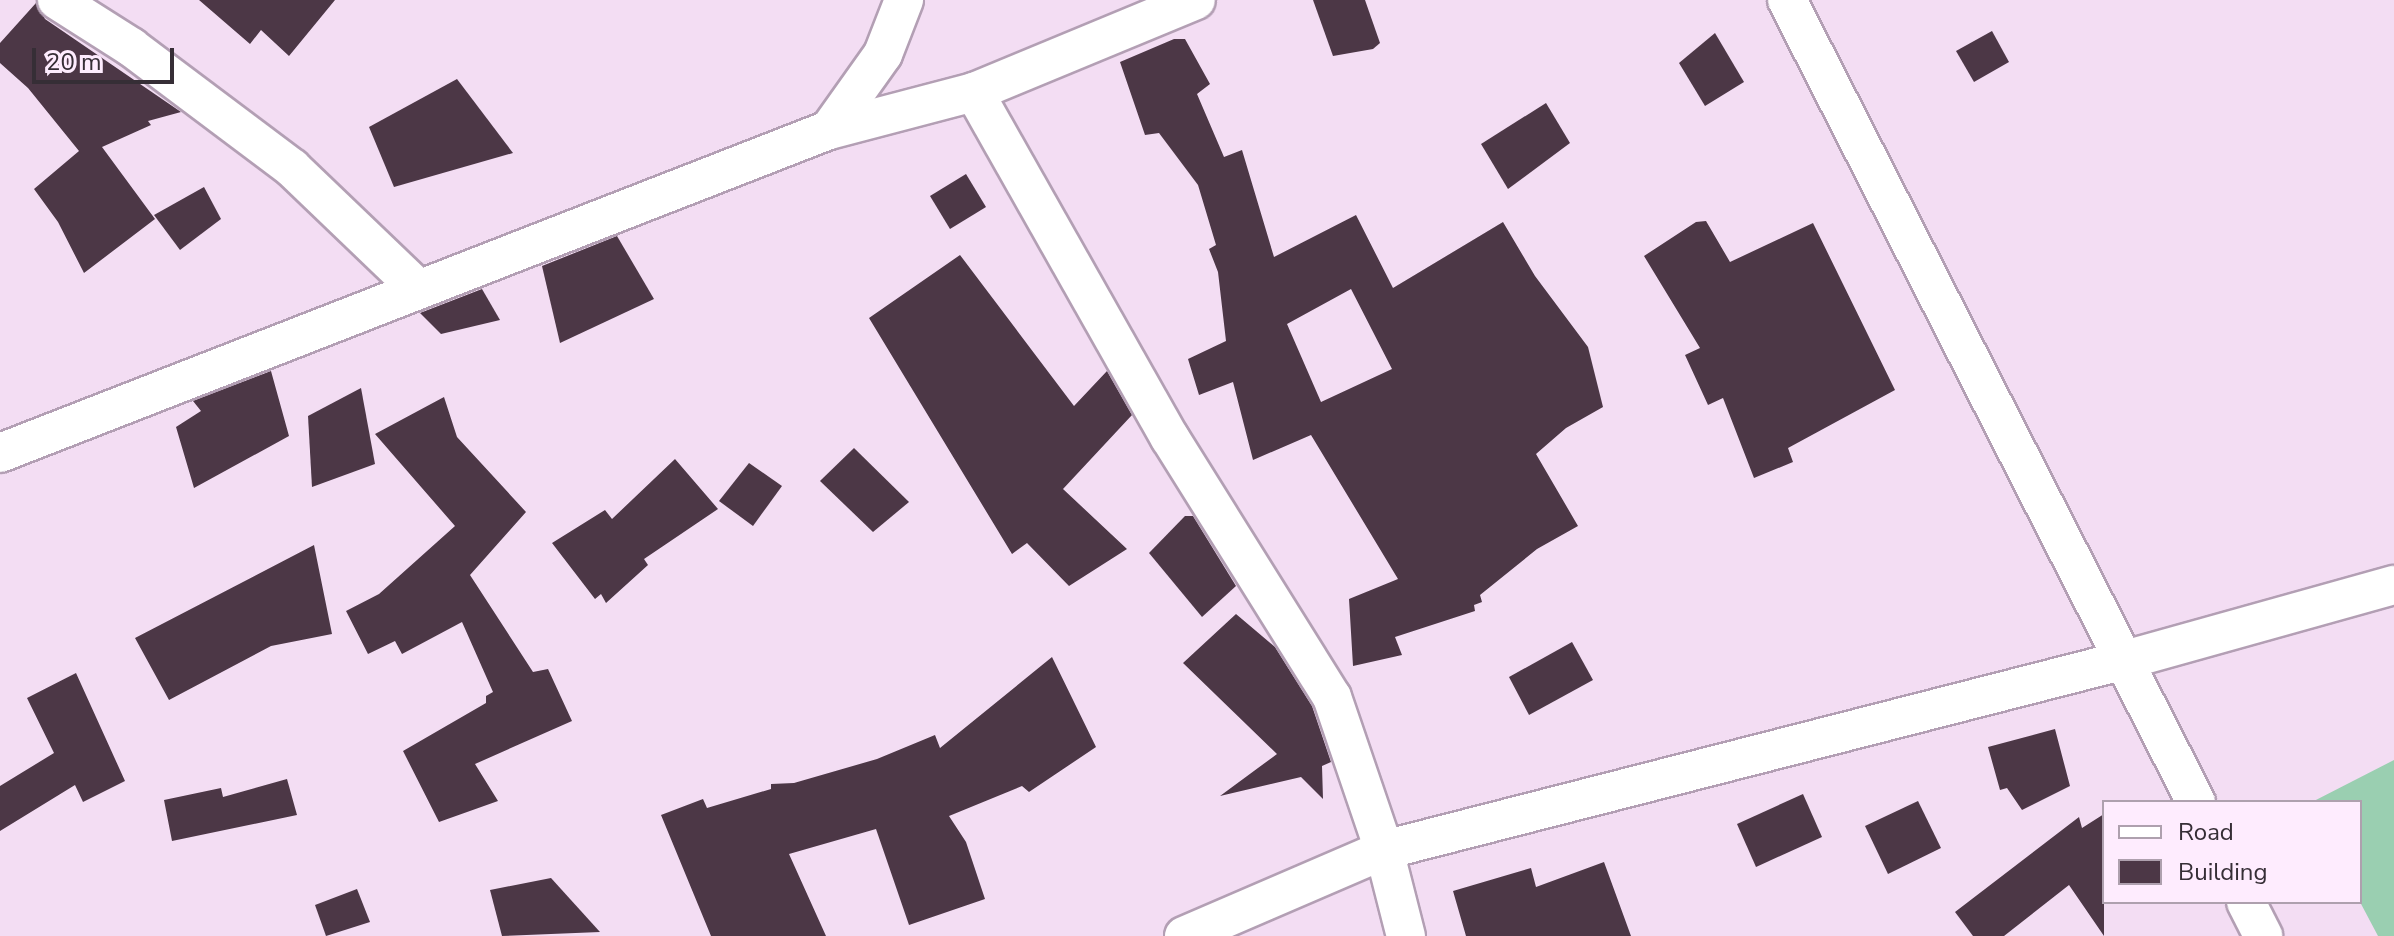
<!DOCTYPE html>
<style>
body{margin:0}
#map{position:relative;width:2394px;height:936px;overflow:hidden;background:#f3ddf3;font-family:"Nunito Sans",sans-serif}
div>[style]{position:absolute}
.green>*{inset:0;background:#9acfb1}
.building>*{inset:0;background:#4c3746}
.roads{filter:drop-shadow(2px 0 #b39fb4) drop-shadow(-2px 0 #b39fb4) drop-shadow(0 2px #b39fb4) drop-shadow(0 -2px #b39fb4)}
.street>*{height:38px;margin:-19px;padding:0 19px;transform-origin:19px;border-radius:19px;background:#fff}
span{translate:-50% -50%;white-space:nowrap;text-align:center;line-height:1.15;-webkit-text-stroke:8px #feecfe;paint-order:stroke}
.legend{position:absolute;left:2102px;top:800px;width:260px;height:104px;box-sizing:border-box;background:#feecfe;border:2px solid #aea0ae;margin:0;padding:10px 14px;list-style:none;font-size:24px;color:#362e36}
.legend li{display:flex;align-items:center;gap:16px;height:40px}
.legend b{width:40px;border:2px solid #aea0ae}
.scale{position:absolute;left:32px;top:48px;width:142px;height:36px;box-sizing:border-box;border:4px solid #362e36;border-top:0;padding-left:10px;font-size:24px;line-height:28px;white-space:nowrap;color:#362e36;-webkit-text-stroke:6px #feecfe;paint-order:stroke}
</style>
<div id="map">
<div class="green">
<i style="clip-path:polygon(2394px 760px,2394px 936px,2378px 936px,2360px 902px,2360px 802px,2312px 802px)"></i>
</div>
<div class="building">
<i style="clip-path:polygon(199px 0,335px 0,289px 56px,261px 30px,250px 44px)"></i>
<i style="clip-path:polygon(1313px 0,1365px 0,1380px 43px,1373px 49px,1333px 56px)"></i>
<i style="clip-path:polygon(36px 3px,45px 19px,181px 112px,148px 121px,151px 125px,102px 147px,155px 219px,84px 273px,58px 222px,34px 189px,79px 151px,28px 88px,0 63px,0 43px)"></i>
<i style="clip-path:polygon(1992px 31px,2009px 62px,1974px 82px,1956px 51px)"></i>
<i style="clip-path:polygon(1715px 33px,1744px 82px,1705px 106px,1679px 63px)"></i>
<i style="clip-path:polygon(evenodd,1174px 39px,1185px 39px,1210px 84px,1197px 94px,1224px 157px,1242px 150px,1274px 257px,1356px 215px,1393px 288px,1503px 222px,1535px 276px,1588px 347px,1603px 407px,1566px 428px,1536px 454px,1578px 526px,1537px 549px,1480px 595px,1482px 602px,1474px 605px,1475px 611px,1395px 637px,1402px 655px,1353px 666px,1349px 599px,1398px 579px,1311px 435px,1253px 460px,1233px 382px,1199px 395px,1188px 359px,1226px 341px,1218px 272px,1209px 249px,1216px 245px,1198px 185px,1159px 133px,1145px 135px,1120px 62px,1174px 39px,1351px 289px,1392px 369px,1321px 402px,1287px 324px,1351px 289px)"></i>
<i style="clip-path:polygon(457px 79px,513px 153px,394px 187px,369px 127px)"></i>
<i style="clip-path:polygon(1546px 103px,1570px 143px,1508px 189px,1481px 144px)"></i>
<i style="clip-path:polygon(966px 174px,986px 207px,950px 229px,930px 196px)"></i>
<i style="clip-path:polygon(204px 187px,221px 219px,180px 250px,154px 215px)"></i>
<i style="clip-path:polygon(1706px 221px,1730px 262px,1813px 223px,1895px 390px,1788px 448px,1793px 462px,1754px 478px,1723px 398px,1708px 405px,1685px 355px,1700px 348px,1644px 256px,1696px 222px)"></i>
<i style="clip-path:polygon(617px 236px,654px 299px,560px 343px,542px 266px)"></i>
<i style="clip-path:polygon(960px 255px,1074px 406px,1107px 371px,1132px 415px,1063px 489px,1127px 549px,1069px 586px,1027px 543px,1012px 554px,869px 318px)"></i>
<i style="clip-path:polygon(482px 289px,500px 320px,441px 334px,420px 313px)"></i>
<i style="clip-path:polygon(271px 371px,289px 436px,194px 488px,176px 427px,201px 411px,193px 401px)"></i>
<i style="clip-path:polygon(361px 388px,375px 464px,312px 487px,308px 416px)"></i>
<i style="clip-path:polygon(444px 397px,457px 437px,526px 512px,470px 575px,533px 672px,548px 669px,572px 721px,475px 764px,498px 801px,439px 822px,403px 751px,486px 703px,486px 696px,493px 692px,462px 622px,402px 654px,395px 641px,368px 654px,346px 611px,379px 594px,455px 526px,375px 434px)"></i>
<i style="clip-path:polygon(854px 448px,909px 502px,873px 532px,820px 481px)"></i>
<i style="clip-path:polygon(675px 459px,718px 509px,644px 559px,648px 565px,606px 603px,601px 594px,595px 599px,552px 543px,605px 510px,612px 519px)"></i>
<i style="clip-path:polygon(749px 463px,782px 486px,753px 526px,719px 501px)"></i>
<i style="clip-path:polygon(1185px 516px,1193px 516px,1236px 586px,1202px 617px,1149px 553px)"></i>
<i style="clip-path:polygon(314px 545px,332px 634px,271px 646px,169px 700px,135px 638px)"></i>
<i style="clip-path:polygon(1236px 614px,1275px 647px,1312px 706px,1331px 762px,1322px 766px,1323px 799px,1301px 777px,1220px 796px,1277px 754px,1183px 663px)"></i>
<i style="clip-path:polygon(1572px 642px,1593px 680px,1529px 715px,1509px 677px)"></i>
<i style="clip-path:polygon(1052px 657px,1096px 747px,1029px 792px,1022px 786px,949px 816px,966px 842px,985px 899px,909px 925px,876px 829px,789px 854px,826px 936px,711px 936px,661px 815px,703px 799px,707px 808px,771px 789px,771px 784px,794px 783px,877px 759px,935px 735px,940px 748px)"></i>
<i style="clip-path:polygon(76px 673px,125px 781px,83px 802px,75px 785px,0 831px,0 786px,54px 753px,27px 698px)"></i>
<i style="clip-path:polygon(2055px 729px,2070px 786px,2022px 810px,2007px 788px,2000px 790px,1988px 747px)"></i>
<i style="clip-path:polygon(287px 779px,297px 815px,172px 841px,164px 800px,221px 788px,223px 797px)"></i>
<i style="clip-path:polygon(1803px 794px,1822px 837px,1756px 867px,1737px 824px)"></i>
<i style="clip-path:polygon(1918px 801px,1941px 848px,1888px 874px,1865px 826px)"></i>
<i style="clip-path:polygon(2104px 814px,2104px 936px,2069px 885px,2004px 936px,1973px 936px,1955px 912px,2079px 817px,2082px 828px)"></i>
<i style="clip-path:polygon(1604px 862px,1631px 936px,1466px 936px,1453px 891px,1531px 868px,1536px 887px)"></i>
<i style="clip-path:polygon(551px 878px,600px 932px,502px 936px,490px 890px)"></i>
<i style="clip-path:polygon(357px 889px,370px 922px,326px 936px,315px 905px)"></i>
</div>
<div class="roads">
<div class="street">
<i style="left:57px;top:0;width:88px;rotate:32.4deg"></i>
<i style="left:131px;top:47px;width:201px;rotate:36.9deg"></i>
<i style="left:292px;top:168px;width:175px;rotate:43.8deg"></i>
<i style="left:1787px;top:0;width:900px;rotate:62.98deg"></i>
<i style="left:974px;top:92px;width:398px;rotate:60.5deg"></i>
<i style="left:1170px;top:438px;width:305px;rotate:58deg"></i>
<i style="left:1332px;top:697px;width:162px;rotate:71.2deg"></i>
<i style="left:1384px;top:850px;width:89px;rotate:75.7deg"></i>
<i style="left:829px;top:130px;width:93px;rotate:-54.6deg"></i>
<i style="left:883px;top:54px;width:58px;rotate:-68.7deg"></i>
<i style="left:0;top:453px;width:890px;rotate:-21.29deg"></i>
<i style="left:829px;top:130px;width:150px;rotate:-14.7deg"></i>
<i style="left:974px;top:92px;width:240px;rotate:-22.5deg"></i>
<i style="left:2246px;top:902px;width:38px;rotate:63deg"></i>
<i style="left:1184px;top:936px;width:218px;rotate:-23.3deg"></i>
<i style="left:1384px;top:850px;width:765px;rotate:-14.38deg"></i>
<i style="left:2125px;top:660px;width:279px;rotate:-15.6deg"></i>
</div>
</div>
<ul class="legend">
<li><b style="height:10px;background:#fff"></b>Road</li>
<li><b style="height:22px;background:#4c3746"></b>Building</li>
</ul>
<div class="scale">20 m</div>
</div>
